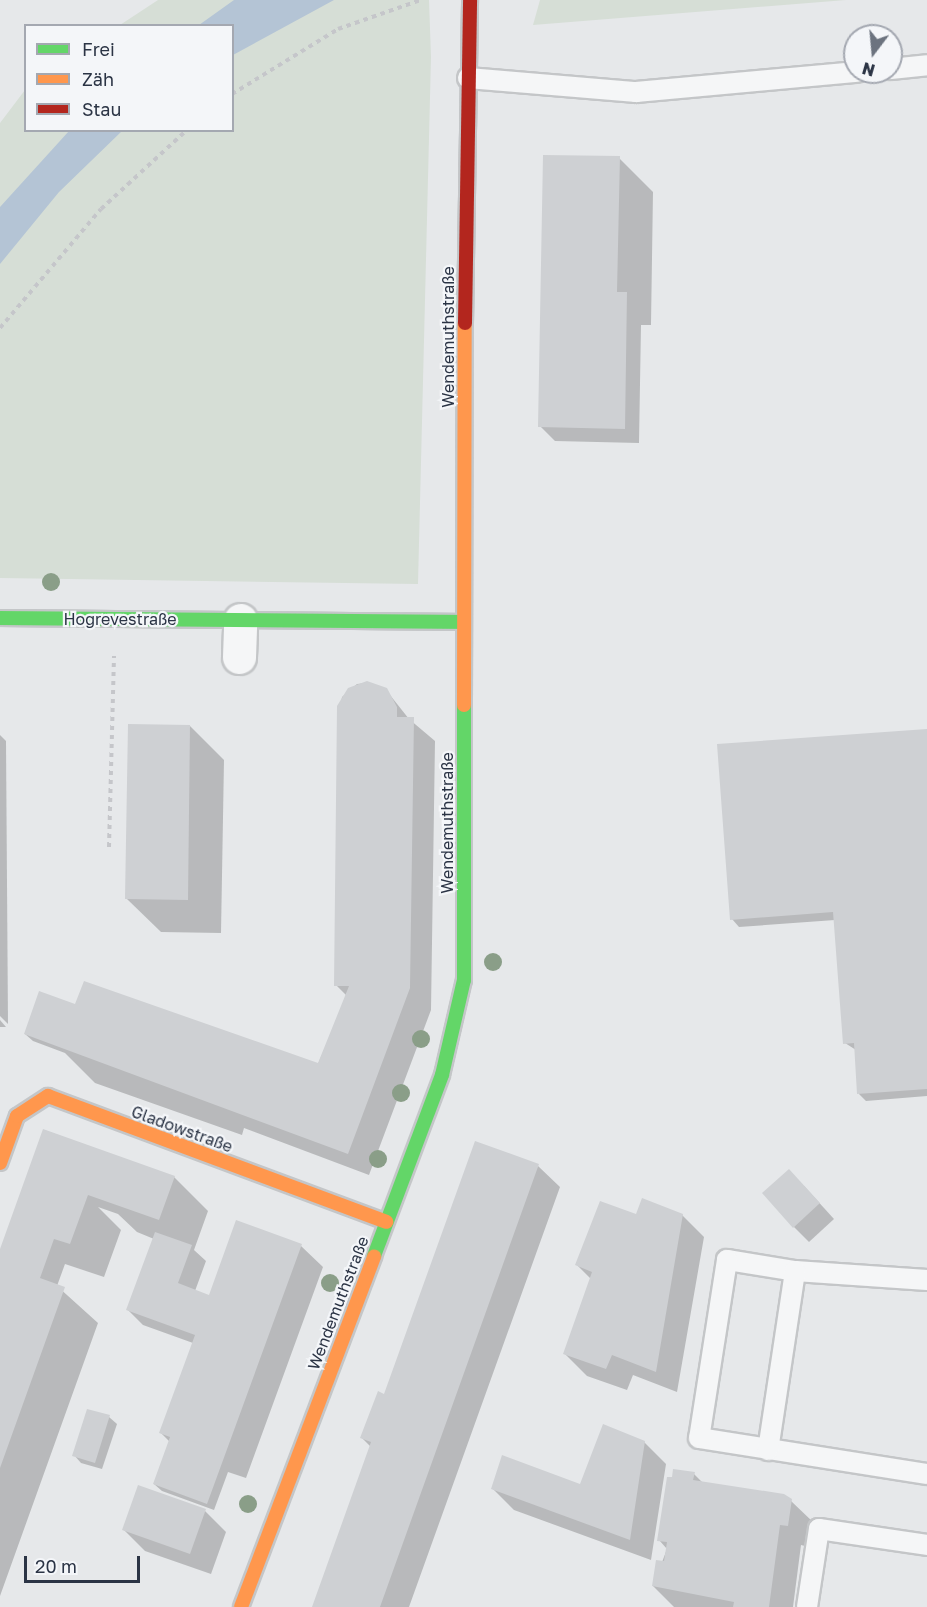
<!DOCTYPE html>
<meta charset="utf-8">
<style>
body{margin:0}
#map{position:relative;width:927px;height:1607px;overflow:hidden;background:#e6e8ea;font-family:"Golos Text",sans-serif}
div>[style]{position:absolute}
.green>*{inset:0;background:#d6ded6}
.water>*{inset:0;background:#b4c4d5}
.shadow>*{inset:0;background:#0003}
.building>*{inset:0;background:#ced0d3}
.path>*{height:4px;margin-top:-2px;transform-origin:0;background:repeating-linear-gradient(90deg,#c5c6ca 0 4.5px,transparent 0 9px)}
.roads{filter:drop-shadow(2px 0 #c4c6c8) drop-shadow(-2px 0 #c4c6c8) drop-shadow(0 2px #c4c6c8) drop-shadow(0 -2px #c4c6c8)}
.lane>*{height:20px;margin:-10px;padding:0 10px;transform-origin:10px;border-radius:10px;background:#f5f6f7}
.street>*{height:33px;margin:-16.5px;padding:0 16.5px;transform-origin:16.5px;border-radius:16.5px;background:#f5f6f7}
.fast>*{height:14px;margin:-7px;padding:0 7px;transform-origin:7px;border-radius:7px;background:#63d668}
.slow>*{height:14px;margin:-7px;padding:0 7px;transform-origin:7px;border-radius:7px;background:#ff974d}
.jam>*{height:14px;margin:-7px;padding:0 7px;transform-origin:7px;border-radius:7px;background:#b3261e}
.trees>*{width:18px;height:18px;margin:-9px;border-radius:50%;background:#8a9e88}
span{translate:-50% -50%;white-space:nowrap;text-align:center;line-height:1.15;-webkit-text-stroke:4.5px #f4f6f9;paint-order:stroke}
.street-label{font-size:16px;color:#2b3445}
.legend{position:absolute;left:24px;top:24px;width:210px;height:108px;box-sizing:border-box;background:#f4f6f9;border:2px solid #a4a8b1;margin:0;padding:8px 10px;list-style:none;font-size:18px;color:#2b3445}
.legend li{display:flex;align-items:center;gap:12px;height:30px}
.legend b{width:30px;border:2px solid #a4a8b1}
.north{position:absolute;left:843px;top:24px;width:60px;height:60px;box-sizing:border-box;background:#f4f6f9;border:2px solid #a4a8b1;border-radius:50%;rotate:196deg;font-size:16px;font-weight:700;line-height:24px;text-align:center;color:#2b3445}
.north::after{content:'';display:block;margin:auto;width:21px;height:27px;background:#6c737f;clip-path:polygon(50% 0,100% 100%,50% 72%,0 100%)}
.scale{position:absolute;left:24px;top:1556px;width:116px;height:27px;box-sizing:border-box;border:3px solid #2b3445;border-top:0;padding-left:8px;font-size:18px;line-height:21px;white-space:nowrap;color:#2b3445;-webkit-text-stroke:4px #f4f6f9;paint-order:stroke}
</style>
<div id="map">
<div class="green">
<i style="clip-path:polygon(158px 0,429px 0,431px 57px,418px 584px,0 578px,0 123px,25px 90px,26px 130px,232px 130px,232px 26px,120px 25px)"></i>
<i style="clip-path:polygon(540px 0,846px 0,533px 25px)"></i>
</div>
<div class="water">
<i style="clip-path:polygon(234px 0,334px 0,233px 55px,232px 26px,199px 25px)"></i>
<i style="clip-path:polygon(69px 131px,122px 131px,59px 192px,0 264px,0 207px)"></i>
</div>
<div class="shadow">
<i style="clip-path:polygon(619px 158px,653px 192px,651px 325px,641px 325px,639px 443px,555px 441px,540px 426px)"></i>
<i style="clip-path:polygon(367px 683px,386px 690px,409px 719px,435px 741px,431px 1010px,369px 1175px,244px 1128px,242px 1135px,95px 1083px,65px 1053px,33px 1041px,25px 1034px,74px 1006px,318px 1064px,347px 996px,336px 985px,339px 717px,342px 697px,357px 684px)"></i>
<i style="clip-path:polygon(190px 726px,224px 760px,221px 933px,161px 932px,127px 899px)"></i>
<i style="clip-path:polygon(927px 730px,927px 1096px,866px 1101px,859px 1094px,856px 1050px,845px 1043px,835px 920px,739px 927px,732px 919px)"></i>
<i style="clip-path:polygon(0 735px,6px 741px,8px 1024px,0 1016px)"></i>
<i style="clip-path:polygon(0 1020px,6px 1027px,0 1027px)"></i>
<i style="clip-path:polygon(44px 1130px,174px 1177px,208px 1211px,194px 1250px,206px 1261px,195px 1291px,210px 1297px,301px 1246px,323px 1267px,246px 1478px,228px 1472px,214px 1510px,162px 1491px,154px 1484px,170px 1442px,161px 1433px,193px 1343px,143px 1325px,128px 1310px,154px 1239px,137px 1232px,118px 1214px,98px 1207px,121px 1230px,104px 1277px,65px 1264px,57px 1286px,98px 1323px,0 1596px,0 1254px)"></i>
<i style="clip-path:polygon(538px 1166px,560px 1187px,409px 1607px,313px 1607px,371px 1447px,362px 1438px)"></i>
<i style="clip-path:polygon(804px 1186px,834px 1219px,809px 1242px,794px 1227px)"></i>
<i style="clip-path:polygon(682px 1215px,704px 1237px,677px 1392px,633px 1375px,627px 1390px,587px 1376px,565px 1354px,591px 1279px,577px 1265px,637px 1216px)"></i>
<i style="clip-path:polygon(109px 1417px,117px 1424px,102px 1469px,81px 1463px,74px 1455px)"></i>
<i style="clip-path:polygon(644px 1442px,666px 1464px,651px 1560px,514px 1510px,493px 1489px,581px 1486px)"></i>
<i style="clip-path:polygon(694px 1474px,704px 1484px,791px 1501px,813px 1522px,809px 1547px,801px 1545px,793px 1607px,674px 1607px,653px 1586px,667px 1549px,659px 1540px)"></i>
<i style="clip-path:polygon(205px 1511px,226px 1532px,211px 1574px,145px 1551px,123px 1529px)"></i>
</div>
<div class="building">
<i style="clip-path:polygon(543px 155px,620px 156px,617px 292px,627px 292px,625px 429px,538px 427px)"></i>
<i style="clip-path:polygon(367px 681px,387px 688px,397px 707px,397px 717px,414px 717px,410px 988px,348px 1154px,24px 1034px,39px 991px,75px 1004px,84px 981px,318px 1063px,349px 986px,334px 986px,337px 706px,348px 688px)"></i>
<i style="clip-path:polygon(128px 724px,190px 725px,188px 900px,125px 899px)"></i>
<i style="clip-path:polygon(927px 729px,927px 1089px,857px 1094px,854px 1043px,843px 1044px,833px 912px,730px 920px,717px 744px)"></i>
<i style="clip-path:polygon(43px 1129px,175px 1176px,159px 1220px,88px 1195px,70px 1244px,54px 1239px,40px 1278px,65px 1287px,0 1468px,0 1249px)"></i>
<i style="clip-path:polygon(475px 1141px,539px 1164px,380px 1607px,312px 1607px,371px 1442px,360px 1438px,378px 1391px,384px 1394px)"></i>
<i style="clip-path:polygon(789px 1169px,820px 1203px,793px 1228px,762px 1193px)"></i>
<i style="clip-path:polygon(642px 1198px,683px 1214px,656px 1372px,612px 1355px,606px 1369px,563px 1354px,592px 1272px,575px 1265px,600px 1201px,636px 1214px)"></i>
<i style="clip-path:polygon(236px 1220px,302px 1244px,207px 1504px,153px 1484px,170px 1437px,159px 1433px,195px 1335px,126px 1310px,155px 1232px,192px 1245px,178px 1283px,209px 1295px)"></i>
<i style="clip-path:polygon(87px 1409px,110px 1415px,95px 1463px,72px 1456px)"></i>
<i style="clip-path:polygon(603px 1424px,645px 1441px,630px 1540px,491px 1489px,502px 1455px,580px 1484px)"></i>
<i style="clip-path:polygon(673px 1469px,695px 1472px,693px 1480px,784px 1494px,792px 1499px,788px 1526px,780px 1525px,769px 1607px,733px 1607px,734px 1602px,652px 1586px,656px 1560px,664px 1561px,667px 1542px,657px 1541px,667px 1477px,672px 1477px)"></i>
<i style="clip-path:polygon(138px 1485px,206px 1509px,190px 1554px,122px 1530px)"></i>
</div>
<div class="path">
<i style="left:232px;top:94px;width:124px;rotate:-31.5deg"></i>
<i style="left:338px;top:29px;width:88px;rotate:-19.3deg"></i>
<i style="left:0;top:328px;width:156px;rotate:-49.7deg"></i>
<i style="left:101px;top:209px;width:117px;rotate:-42.6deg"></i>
<i style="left:109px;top:847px;width:191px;rotate:-88.5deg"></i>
</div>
<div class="roads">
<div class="lane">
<i style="left:891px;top:69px;width:36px;rotate:-6deg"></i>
<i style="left:468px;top:78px;width:169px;rotate:4.8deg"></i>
<i style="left:636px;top:92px;width:222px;rotate:-5.2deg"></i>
<i style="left:927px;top:1280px;width:132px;rotate:-176.1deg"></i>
<i style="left:795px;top:1271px;width:69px;rotate:-170.8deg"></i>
<i style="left:727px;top:1260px;width:180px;rotate:98.9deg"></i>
<i style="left:699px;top:1438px;width:231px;rotate:9deg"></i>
<i style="left:768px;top:1450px;width:181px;rotate:-81.4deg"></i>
<i style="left:807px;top:1607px;width:79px;rotate:-81.3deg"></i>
<i style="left:819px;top:1529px;width:109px;rotate:8.4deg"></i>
</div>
<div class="street">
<i style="left:239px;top:657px;width:37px;rotate:-88deg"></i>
</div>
<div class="fast">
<i style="left:0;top:618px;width:464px;rotate:0.5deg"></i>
<i style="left:374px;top:1256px;width:193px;rotate:-69.4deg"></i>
<i style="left:442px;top:1075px;width:98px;rotate:-77deg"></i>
<i style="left:464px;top:980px;width:275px;rotate:-90deg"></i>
</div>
<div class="slow">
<i style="left:464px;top:705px;width:382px;rotate:-89.9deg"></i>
<i style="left:0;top:1163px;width:50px;rotate:-70.1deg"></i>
<i style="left:17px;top:1116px;width:37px;rotate:-33deg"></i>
<i style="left:48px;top:1096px;width:361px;rotate:20.4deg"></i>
<i style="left:241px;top:1607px;width:375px;rotate:-69.2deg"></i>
</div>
<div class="jam">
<i style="left:465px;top:323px;width:323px;rotate:-89.1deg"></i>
</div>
</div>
<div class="trees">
<i style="left:51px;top:582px"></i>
<i style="left:493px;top:962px"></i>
<i style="left:421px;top:1039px"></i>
<i style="left:401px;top:1093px"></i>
<i style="left:378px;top:1159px"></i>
<i style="left:330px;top:1283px"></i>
<i style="left:248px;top:1504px"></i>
</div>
<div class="street-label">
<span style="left:448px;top:337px;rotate:-90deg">Wendemuthstraße</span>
<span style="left:120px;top:619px">Hogrevestraße</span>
<span style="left:447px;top:823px;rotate:-90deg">Wendemuthstraße</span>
<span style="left:182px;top:1129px;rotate:20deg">Gladowstraße</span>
<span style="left:338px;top:1303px;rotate:-69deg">Wendemuthstraße</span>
</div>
<ul class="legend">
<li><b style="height:8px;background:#63d668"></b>Frei</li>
<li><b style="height:8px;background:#ff974d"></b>Zäh</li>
<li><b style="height:8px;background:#b3261e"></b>Stau</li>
</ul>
<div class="north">N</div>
<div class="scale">20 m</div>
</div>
